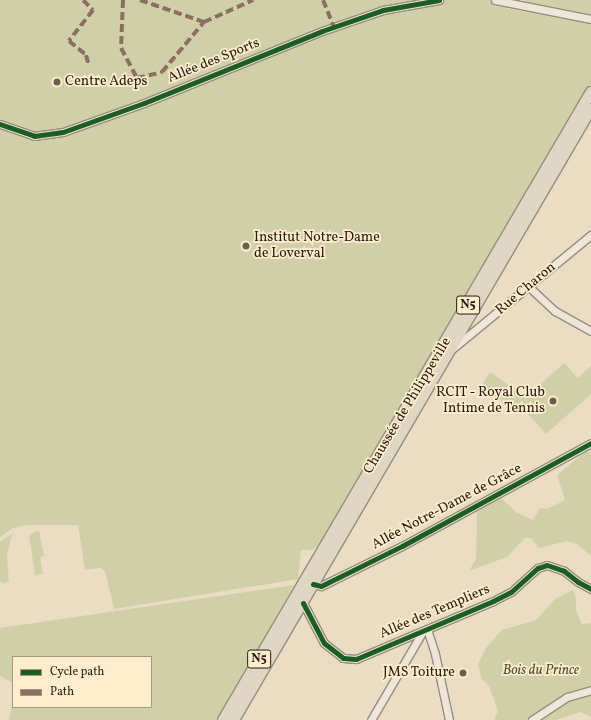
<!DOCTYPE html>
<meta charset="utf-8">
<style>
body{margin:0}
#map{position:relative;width:591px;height:720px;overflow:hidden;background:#ebddc3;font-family:Vollkorn,serif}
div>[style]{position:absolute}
.green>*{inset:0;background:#d0d0a8}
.roads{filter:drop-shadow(1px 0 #968d7d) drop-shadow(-1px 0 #968d7d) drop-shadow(0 1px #968d7d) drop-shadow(0 -1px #968d7d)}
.minor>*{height:7px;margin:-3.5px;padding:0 3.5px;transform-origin:3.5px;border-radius:3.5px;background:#ede6d9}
.primary>*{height:10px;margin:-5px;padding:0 5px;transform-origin:5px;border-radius:5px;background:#e0d6c4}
.quiet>*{height:4px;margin-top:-2px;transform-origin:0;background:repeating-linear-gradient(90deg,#8d6e63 0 8px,transparent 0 12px)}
.cycleway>*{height:5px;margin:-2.5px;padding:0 2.5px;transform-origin:2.5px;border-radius:2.5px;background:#1b5e20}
.dots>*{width:11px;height:11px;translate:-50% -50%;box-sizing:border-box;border:2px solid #fdedcd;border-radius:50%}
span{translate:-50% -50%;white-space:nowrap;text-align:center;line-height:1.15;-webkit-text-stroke:3.5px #fdedcd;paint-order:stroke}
.shield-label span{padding:1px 3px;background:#fdedcd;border:1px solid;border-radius:3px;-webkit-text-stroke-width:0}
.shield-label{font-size:13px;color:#271a0f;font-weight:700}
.street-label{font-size:14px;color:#271a0f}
.poi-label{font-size:14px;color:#271a0f}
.left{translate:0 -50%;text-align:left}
.right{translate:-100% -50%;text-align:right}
.park-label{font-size:14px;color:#534d36;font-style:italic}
.legend{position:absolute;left:12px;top:656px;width:140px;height:52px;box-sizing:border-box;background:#fdedcd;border:1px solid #a79981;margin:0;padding:5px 7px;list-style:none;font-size:12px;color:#271a0f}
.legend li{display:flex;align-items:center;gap:8px;height:20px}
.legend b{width:20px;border:1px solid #a79981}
</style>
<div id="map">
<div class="green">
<i style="clip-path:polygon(0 0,508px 0,507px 8px,526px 12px,525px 0,591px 0,591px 85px,320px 545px,312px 550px,301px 550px,298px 579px,114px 609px,105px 571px,101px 568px,85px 570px,78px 525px,27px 525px,13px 528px,0 537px)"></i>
<i style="clip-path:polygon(564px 363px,578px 378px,591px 366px,591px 394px,546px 434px,519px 404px,513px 409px,481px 387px,490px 372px,526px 397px)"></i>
<i style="clip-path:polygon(586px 451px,591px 454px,591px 556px,577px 544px,567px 541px,539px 548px,531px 538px,525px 538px,507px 557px,469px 571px,476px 559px,477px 512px,500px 497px,516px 512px,533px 520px,540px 508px,547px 509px,565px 500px,557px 475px)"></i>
<i style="clip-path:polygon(39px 530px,44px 556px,40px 557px,43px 574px,35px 575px,29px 535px)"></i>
<i style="clip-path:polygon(12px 534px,7px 556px,9px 582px,3px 583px,0 581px,0 542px)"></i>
<i style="clip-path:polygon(294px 585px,219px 720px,9px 720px,13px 700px,13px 707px,151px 707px,151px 657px,13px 657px,13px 683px,0 676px,0 628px)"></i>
<i style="clip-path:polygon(573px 590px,576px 598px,576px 610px,582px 624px,591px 623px,591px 717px,580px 712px,556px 720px,494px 720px,498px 711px,489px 686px,481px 678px,478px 664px,486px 648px,502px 630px,536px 620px,555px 599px)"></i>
</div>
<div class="roads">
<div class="minor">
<i style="left:495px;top:0;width:98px;rotate:11.2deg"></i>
<i style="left:0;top:124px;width:36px;rotate:19deg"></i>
<i style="left:34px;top:136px;width:29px;rotate:-8deg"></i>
<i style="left:63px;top:132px;width:86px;rotate:-19.7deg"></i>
<i style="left:144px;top:103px;width:192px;rotate:-22deg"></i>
<i style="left:322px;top:31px;width:65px;rotate:-19deg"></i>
<i style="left:383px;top:10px;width:57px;rotate:-10.1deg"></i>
<i style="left:528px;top:286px;width:37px;rotate:43deg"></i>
<i style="left:555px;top:311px;width:41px;rotate:29.1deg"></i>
<i style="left:452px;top:349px;width:180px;rotate:-39.4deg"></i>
<i style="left:313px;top:584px;width:8px;rotate:14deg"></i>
<i style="left:321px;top:586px;width:90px;rotate:-26.3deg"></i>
<i style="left:402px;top:546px;width:215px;rotate:-28.6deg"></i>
<i style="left:303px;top:603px;width:45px;rotate:62.3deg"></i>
<i style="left:324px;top:643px;width:24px;rotate:38deg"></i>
<i style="left:343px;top:658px;width:13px;rotate:4deg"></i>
<i style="left:356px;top:659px;width:149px;rotate:-22.9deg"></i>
<i style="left:493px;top:601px;width:20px;rotate:-27deg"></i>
<i style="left:511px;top:592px;width:36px;rotate:-42deg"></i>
<i style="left:538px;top:568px;width:9px;rotate:-18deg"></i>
<i style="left:547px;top:565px;width:18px;rotate:19deg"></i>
<i style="left:564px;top:571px;width:18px;rotate:38deg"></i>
<i style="left:578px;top:582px;width:15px;rotate:28deg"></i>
<i style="left:427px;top:629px;width:26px;rotate:72deg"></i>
<i style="left:435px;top:654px;width:67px;rotate:78deg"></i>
<i style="left:371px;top:720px;width:103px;rotate:-59.7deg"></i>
<i style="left:532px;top:720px;width:42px;rotate:-33.3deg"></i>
<i style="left:567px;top:697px;width:25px;rotate:-16deg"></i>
</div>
<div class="primary">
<i style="left:223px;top:720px;width:728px;rotate:-59.63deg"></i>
<i style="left:234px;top:720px;width:708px;rotate:-59.7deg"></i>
</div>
</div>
<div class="quiet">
<i style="left:83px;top:0;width:14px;rotate:45deg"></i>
<i style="left:93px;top:10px;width:39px;rotate:128deg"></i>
<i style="left:69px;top:41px;width:22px;rotate:39deg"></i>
<i style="left:86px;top:55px;width:11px;rotate:75deg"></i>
<i style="left:123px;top:0;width:48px;rotate:92.4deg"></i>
<i style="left:121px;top:48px;width:34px;rotate:62deg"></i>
<i style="left:137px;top:78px;width:26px;rotate:-13deg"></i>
<i style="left:162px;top:72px;width:65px;rotate:-50deg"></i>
<i style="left:140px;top:0;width:68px;rotate:19deg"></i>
<i style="left:204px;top:22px;width:54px;rotate:-24.2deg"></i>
<i style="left:323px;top:0;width:29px;rotate:68deg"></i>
</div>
<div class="cycleway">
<i style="left:0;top:124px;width:36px;rotate:19deg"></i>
<i style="left:34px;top:136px;width:29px;rotate:-8deg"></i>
<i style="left:63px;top:132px;width:86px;rotate:-19.7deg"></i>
<i style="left:144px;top:103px;width:192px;rotate:-22deg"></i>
<i style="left:322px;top:31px;width:65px;rotate:-19deg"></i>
<i style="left:383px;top:10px;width:57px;rotate:-10.1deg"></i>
<i style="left:313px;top:584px;width:8px;rotate:14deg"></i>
<i style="left:321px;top:586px;width:90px;rotate:-26.3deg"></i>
<i style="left:402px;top:546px;width:215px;rotate:-28.6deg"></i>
<i style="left:303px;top:603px;width:45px;rotate:62.3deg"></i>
<i style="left:324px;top:643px;width:24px;rotate:38deg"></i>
<i style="left:343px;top:658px;width:13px;rotate:4deg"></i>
<i style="left:356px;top:659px;width:149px;rotate:-22.9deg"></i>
<i style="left:493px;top:601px;width:20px;rotate:-27deg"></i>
<i style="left:511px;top:592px;width:36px;rotate:-42deg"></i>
<i style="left:538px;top:568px;width:9px;rotate:-18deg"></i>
<i style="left:547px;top:565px;width:18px;rotate:19deg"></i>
<i style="left:564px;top:571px;width:18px;rotate:38deg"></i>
<i style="left:578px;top:582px;width:15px;rotate:28deg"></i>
</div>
<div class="dots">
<i style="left:57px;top:82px;background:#6c5e4e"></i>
<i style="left:246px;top:246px;background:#6c5e4e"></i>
<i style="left:553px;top:401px;background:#6c5e4e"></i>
<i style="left:463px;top:673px;background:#6c5e4e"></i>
</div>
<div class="shield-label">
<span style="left:468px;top:305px">N5</span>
<span style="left:259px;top:659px">N5</span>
</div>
<div class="street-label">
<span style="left:214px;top:61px;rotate:-22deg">Allée des Sports</span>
<span style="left:526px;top:289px;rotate:-40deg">Rue Charon</span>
<span style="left:408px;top:406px;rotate:-59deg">Chaussée de Philippeville</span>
<span style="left:447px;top:507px;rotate:-28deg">Allée Notre-Dame de Grâce</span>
<span style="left:435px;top:612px;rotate:-23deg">Allée des Templiers</span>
</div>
<div class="poi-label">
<span class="left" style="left:65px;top:82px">Centre Adeps</span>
<span class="left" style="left:254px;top:246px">Institut Notre-Dame<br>de Loverval</span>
<span class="right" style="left:545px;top:401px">RCIT - Royal Club<br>Intime de Tennis</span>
<span class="right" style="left:455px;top:673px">JMS Toiture</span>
</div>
<div class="park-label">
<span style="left:541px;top:671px">Bois du Prince</span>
</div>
<ul class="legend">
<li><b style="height:5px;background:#1b5e20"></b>Cycle path</li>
<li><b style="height:5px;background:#8d6e63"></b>Path</li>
</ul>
</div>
